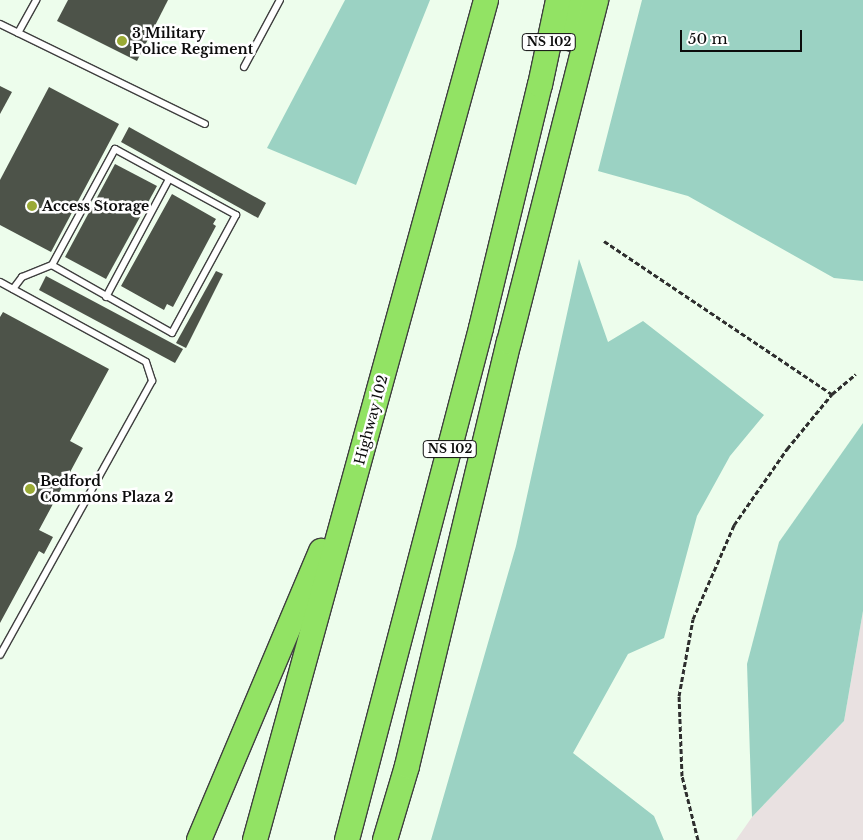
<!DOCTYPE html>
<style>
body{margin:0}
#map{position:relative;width:863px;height:840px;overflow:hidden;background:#edfdec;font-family:"Libre Baskerville",serif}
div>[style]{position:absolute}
.industrial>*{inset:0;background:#e9e1e1}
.forest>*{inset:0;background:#9bd2c3}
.building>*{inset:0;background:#4d5349}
.path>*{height:3px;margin-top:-1.5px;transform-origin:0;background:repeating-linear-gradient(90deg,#2e2e2e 0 5px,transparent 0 7.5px)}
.roads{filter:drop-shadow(1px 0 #3f3f3f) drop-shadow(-1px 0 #3f3f3f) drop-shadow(0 1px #3f3f3f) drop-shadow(0 -1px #3f3f3f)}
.service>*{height:6px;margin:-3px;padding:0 3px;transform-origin:3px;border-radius:3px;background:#fff}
.motorway>*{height:24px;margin:-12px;padding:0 12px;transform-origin:12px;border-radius:12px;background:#92e364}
.dots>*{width:14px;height:14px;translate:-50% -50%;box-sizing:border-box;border:2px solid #fff;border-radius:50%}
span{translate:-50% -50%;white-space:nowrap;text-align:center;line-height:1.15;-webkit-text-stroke:5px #fff;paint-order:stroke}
.shield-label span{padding:1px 4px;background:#fff;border:1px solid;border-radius:4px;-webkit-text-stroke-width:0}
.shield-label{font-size:12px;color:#0c0c0c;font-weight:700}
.poi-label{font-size:14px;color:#0c0c0c;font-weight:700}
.left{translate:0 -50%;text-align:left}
.street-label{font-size:14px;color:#0c0c0c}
.scale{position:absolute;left:680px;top:30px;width:122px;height:22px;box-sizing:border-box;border:2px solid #0c0c0c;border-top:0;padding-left:6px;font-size:15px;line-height:18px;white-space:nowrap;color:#0c0c0c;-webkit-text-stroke:4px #fff;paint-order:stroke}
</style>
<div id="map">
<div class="industrial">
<i style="clip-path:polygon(863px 611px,863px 840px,736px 840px,752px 817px,844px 721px)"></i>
</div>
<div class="forest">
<i style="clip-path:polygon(345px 0,430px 0,356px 185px,267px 148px)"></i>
<i style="clip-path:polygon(642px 0,863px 0,863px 281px,834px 278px,688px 196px,598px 171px)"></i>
<i style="clip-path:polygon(579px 259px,608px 342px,643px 321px,764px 415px,730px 456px,697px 516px,664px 638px,628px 654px,573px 753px,654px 816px,664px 840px,431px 840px,516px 546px)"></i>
<i style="clip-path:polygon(863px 423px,863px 611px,844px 721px,752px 817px,747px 664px,779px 542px)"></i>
</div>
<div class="building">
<i style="clip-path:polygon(68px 0,168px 0,137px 61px,57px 21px)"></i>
<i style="clip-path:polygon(0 86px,12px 92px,0 114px)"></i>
<i style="clip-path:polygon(49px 87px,119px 124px,51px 252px,0 225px,0 180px)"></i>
<i style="clip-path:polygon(129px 127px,266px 203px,258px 218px,121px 142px)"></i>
<i style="clip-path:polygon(115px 164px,157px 186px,106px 279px,65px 257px)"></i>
<i style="clip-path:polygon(172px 194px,216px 219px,213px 224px,216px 226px,173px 307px,167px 304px,164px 310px,121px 286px)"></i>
<i style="clip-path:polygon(216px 271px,223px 274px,186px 348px,176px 343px)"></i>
<i style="clip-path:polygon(46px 276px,183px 349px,175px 363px,39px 290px)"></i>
<i style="clip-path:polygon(3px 312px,109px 369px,70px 441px,83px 448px,39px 530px,53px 537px,44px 554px,39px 551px,0 623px,0 317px)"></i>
</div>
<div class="path">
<i style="left:604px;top:241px;width:275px;rotate:33.9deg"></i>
<i style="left:698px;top:840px;width:66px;rotate:-104deg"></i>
<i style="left:682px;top:776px;width:80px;rotate:-92.1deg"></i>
<i style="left:679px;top:696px;width:78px;rotate:-79.7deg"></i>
<i style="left:693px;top:619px;width:103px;rotate:-66.4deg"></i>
<i style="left:734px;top:525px;width:93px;rotate:-55.1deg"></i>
<i style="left:787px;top:449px;width:71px;rotate:-50.7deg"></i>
<i style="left:832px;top:394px;width:31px;rotate:-40deg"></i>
</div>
<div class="roads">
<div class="service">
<i style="left:0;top:24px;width:228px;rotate:26deg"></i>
<i style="left:18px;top:33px;width:38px;rotate:-61deg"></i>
<i style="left:244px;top:67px;width:76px;rotate:-61.8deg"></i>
<i style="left:115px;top:149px;width:138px;rotate:28.6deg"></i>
<i style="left:236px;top:215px;width:134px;rotate:118.5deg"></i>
<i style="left:172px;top:333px;width:138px;rotate:-150.5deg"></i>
<i style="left:52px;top:265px;width:132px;rotate:-61.5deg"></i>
<i style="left:0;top:282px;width:166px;rotate:28.7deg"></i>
<i style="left:146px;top:362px;width:20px;rotate:72deg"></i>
<i style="left:152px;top:381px;width:313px;rotate:119deg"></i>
<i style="left:13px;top:289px;width:15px;rotate:-53deg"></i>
<i style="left:22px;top:277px;width:32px;rotate:-22deg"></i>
<i style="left:106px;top:297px;width:134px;rotate:-61.9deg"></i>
</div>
<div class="motorway">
<i style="left:573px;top:39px;width:39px;rotate:-81deg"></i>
<i style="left:199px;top:840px;width:314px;rotate:-67.1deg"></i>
<i style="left:255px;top:840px;width:871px;rotate:-74.62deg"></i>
<i style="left:347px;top:840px;width:529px;rotate:-75.33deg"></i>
<i style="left:481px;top:328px;width:250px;rotate:-76.4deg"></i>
<i style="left:540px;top:85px;width:87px;rotate:-78deg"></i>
<i style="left:385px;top:840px;width:77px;rotate:-73.4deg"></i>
<i style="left:407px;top:766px;width:436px;rotate:-76.5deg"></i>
<i style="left:509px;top:342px;width:353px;rotate:-75.7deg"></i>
</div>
</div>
<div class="dots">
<i style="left:122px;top:41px;background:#9aaa35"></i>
<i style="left:32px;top:206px;background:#9aaa35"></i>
<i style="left:30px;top:489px;background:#9aaa35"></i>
</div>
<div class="shield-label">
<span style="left:549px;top:42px">NS 102</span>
<span style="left:450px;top:449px">NS 102</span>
</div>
<div class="poi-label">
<span class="left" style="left:132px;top:41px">3 Military<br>Police Regiment</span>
<span class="left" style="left:42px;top:206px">Access Storage</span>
<span class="left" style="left:40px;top:489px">Bedford<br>Commons Plaza 2</span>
</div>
<div class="street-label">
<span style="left:371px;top:420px;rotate:-75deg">Highway 102</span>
</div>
<div class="scale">50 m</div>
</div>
